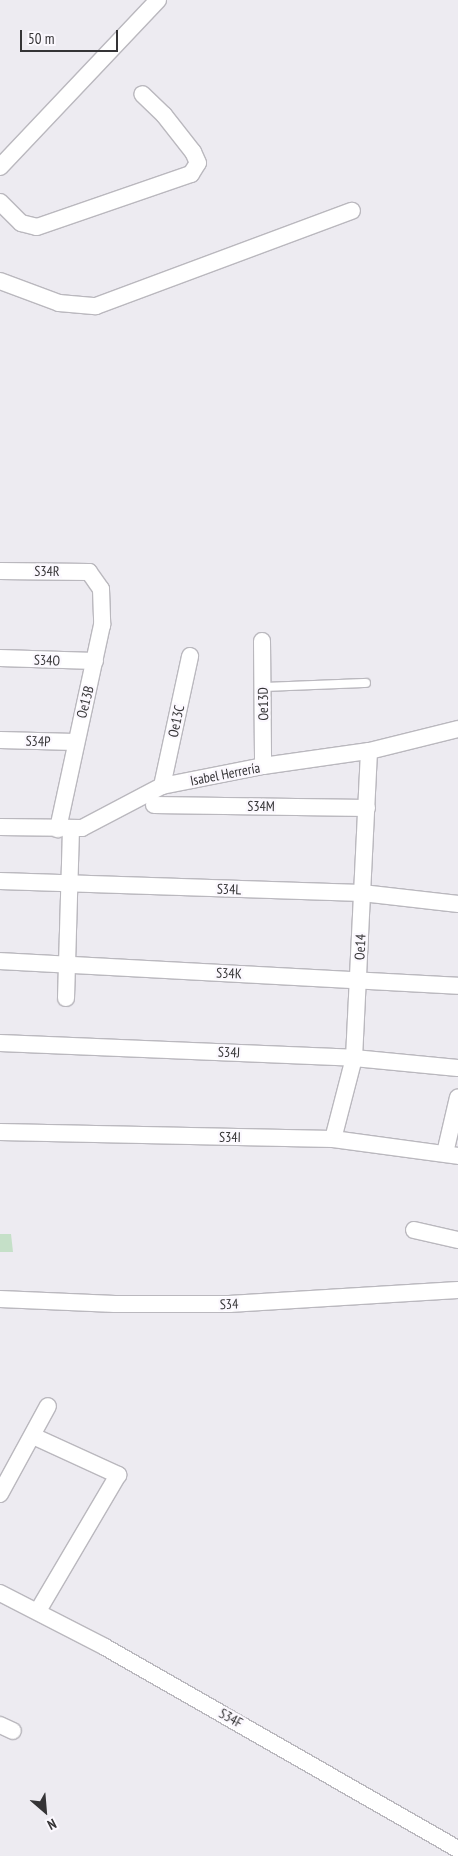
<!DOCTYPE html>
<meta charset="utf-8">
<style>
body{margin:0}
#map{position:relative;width:458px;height:1856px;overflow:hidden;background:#edebf1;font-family:"PT Sans Narrow",sans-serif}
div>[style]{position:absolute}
.green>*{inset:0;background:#c5e0c8}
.roads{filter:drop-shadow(1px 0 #bab8be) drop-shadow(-1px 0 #bab8be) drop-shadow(0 1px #bab8be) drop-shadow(0 -1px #bab8be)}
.service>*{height:8px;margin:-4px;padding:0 4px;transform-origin:4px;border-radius:4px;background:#fff}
.minor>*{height:16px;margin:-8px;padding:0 8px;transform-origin:8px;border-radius:8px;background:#fff}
span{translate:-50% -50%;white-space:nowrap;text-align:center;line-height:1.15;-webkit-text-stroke:4.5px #fbf8fe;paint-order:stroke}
.street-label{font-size:14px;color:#353436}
.north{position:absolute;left:20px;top:1786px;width:50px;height:50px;-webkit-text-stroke:4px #fbf8fe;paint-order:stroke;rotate:153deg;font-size:14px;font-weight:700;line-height:20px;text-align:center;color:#353436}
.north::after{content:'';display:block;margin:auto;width:18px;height:22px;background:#353436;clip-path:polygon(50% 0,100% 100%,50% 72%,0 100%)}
.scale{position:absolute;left:20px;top:30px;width:98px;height:22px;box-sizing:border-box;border:2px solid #353436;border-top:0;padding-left:6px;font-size:15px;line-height:18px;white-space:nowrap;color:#353436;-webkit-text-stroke:4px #fbf8fe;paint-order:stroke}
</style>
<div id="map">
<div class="green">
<i style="clip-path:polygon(0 1234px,11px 1234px,13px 1252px,0 1252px)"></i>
</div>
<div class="roads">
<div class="service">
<i style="left:262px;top:687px;width:104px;rotate:-2.2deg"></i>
</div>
<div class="minor">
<i style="left:0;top:167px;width:230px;rotate:-46.6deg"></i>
<i style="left:0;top:202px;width:30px;rotate:45deg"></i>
<i style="left:21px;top:223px;width:16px;rotate:14deg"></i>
<i style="left:37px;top:227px;width:163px;rotate:-19deg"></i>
<i style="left:191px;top:174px;width:13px;rotate:-58deg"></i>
<i style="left:198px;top:163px;width:12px;rotate:-114deg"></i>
<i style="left:193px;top:152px;width:47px;rotate:-128.1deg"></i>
<i style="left:164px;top:115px;width:30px;rotate:-136deg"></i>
<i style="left:0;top:281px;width:63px;rotate:20.4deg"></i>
<i style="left:59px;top:303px;width:37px;rotate:5deg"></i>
<i style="left:96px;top:306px;width:273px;rotate:-20.4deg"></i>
<i style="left:0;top:571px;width:89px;rotate:0.6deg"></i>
<i style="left:89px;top:572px;width:21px;rotate:55deg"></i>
<i style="left:101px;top:589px;width:36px;rotate:88deg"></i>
<i style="left:102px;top:625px;width:209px;rotate:102.2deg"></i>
<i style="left:262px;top:641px;width:125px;rotate:89.5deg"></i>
<i style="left:0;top:658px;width:95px;rotate:1.8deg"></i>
<i style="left:0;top:740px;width:75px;rotate:1.5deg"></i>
<i style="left:162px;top:786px;width:133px;rotate:-77.8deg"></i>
<i style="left:154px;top:805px;width:213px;rotate:0.8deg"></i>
<i style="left:0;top:827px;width:82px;rotate:0.7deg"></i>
<i style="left:82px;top:828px;width:90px;rotate:-27.7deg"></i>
<i style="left:162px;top:786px;width:103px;rotate:-11.2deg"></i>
<i style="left:263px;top:766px;width:107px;rotate:-8.1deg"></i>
<i style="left:369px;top:751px;width:92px;rotate:-13.9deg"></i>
<i style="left:0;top:881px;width:362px;rotate:1.9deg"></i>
<i style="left:362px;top:893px;width:97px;rotate:6.5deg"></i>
<i style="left:0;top:961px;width:459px;rotate:3.1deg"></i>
<i style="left:66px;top:998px;width:170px;rotate:-88.3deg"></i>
<i style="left:0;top:1043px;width:354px;rotate:2.4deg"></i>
<i style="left:354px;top:1058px;width:104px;rotate:5.5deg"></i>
<i style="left:0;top:1132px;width:333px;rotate:1.2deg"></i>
<i style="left:333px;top:1139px;width:126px;rotate:7.7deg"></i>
<i style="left:333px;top:1139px;width:84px;rotate:-75.5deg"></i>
<i style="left:354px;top:1058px;width:307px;rotate:-87.2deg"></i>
<i style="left:445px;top:1153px;width:57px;rotate:-76.9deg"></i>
<i style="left:414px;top:1230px;width:45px;rotate:12.8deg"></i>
<i style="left:0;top:1299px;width:115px;rotate:2.5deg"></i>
<i style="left:115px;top:1304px;width:114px"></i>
<i style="left:229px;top:1304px;width:229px;rotate:-3.5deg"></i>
<i style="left:33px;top:1436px;width:94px;rotate:24.6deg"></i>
<i style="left:118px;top:1475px;width:158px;rotate:120.5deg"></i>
<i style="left:0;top:1494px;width:100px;rotate:-61.4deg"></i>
<i style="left:0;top:1593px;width:118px;rotate:27.2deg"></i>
<i style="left:105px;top:1647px;width:407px;rotate:29.8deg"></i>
<i style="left:0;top:1725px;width:14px;rotate:25deg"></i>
</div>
</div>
<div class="street-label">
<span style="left:47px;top:571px;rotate:1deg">S34R</span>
<span style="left:47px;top:660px;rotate:2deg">S34O</span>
<span style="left:85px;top:702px;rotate:-76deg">Oe13B</span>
<span style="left:263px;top:704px;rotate:-91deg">Oe13D</span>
<span style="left:176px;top:721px;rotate:-78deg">Oe13C</span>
<span style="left:38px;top:741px;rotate:2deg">S34P</span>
<span style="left:225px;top:774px;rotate:-11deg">Isabel Herrería</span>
<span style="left:261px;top:806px;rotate:1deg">S34M</span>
<span style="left:229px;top:889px;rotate:2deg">S34L</span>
<span style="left:360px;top:947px;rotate:-87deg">Oe14</span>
<span style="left:229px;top:973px;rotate:2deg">S34K</span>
<span style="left:229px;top:1052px;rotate:2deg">S34J</span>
<span style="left:230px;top:1137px;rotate:1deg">S34I</span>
<span style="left:229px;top:1304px;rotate:-2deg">S34</span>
<span style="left:231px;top:1718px;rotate:29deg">S34F</span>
</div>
<div class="north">N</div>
<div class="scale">50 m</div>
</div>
